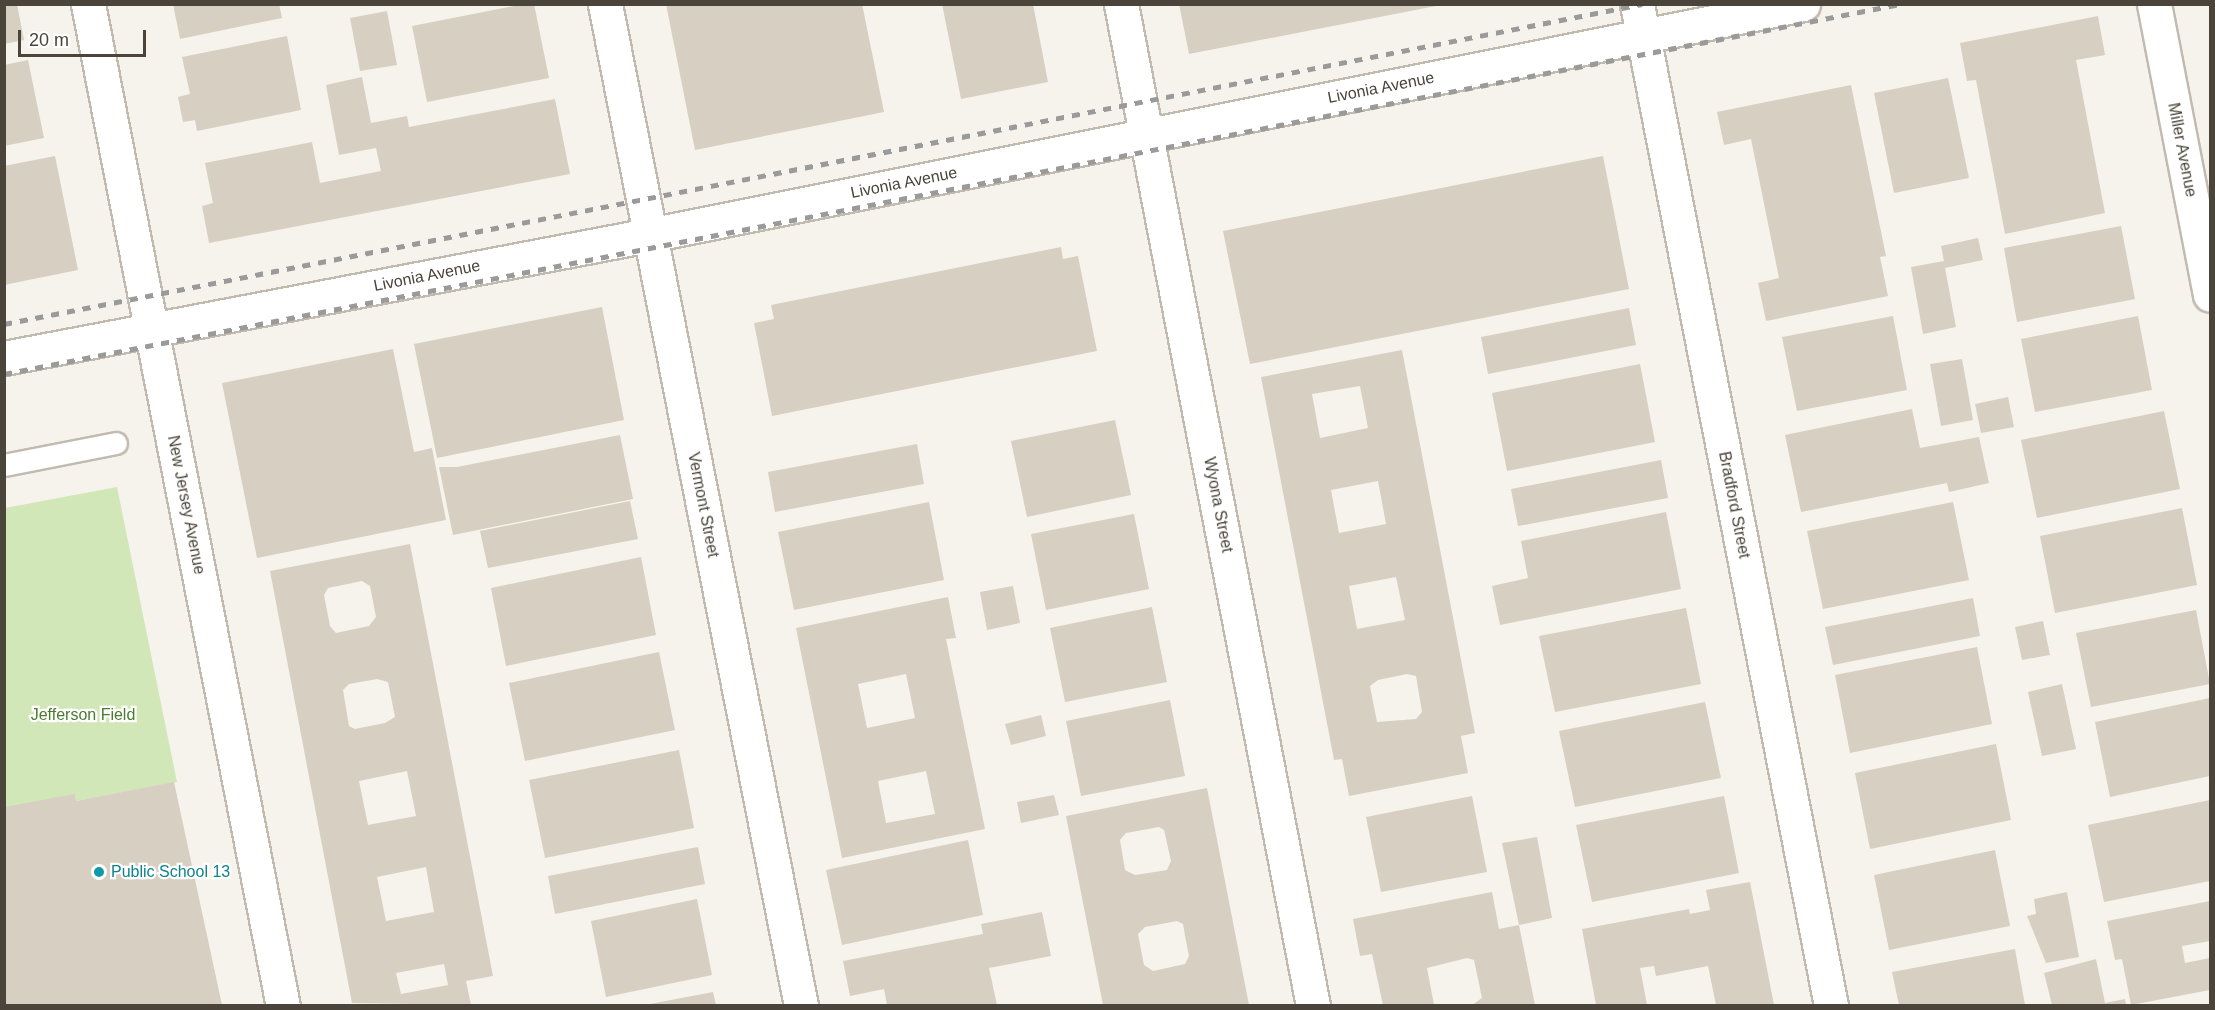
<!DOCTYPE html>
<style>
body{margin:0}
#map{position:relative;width:2215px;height:1010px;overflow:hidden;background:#f6f3ec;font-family:Helvetica,sans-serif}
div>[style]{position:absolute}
.green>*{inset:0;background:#d2e7b8}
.building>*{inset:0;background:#d7cfc2}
.roads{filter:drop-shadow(2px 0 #c1bbaf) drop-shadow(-2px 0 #c1bbaf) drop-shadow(0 2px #c1bbaf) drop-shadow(0 -2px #c1bbaf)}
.service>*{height:21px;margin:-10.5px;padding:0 10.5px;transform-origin:10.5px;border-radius:10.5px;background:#fff}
.minor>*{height:33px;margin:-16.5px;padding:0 16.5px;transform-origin:16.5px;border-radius:16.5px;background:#fff}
.rail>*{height:4.5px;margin-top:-2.25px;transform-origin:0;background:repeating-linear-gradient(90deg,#9a9a9a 0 8px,transparent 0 16px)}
.dots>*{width:16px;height:16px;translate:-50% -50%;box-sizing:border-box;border:3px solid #fff;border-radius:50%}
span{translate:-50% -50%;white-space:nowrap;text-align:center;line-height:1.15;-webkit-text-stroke:4.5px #fff;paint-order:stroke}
.street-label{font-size:16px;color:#4a443a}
.park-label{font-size:16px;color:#4b7b2e}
.culture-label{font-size:16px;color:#0d838f}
.left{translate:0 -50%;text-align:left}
.frame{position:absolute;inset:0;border:6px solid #4a443a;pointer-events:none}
.scale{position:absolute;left:18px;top:30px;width:128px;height:27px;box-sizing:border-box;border:3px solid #4a443a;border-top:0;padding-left:8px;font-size:18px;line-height:21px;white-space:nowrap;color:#4a443a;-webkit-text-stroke:4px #fff;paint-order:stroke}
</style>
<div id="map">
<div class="green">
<i style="clip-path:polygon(117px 487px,177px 782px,76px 801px,75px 795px,5px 807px,5px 508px)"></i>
</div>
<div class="building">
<i style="clip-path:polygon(4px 4px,17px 4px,24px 40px,4px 44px)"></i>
<i style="clip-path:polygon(173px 4px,279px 4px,282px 18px,180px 39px)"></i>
<i style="clip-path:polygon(524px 4px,534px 4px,549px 78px,427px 102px,412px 26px)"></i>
<i style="clip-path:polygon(666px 4px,862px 4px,884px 112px,695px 150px)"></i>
<i style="clip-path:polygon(942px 4px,1033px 4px,1048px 82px,961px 99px)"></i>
<i style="clip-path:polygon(1179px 4px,1436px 4px,1436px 6px,1189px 54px)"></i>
<i style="clip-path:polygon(387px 11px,397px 65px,360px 71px,350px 18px)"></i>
<i style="clip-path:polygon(2098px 16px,2105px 55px,2076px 60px,2105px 213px,2005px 234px,1976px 80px,1967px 81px,1960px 43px)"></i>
<i style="clip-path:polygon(287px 36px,301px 110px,197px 131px,195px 120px,183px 122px,178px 97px,190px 94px,182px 57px)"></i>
<i style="clip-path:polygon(28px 60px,44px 138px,4px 146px,4px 65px)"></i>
<i style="clip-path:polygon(362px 77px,371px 123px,407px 116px,409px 127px,555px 99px,570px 174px,209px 243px,202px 206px,213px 203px,205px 163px,312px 142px,320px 183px,381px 171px,376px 148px,339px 155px,326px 85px)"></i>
<i style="clip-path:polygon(1948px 78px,1969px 178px,1894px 193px,1874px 93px)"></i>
<i style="clip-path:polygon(1851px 85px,1886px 256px,1880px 257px,1888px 296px,1766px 321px,1758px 283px,1779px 278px,1751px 139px,1724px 145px,1717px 112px)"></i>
<i style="clip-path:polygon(55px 156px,78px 270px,4px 285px,4px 166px)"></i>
<i style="clip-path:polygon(1603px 156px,1629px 289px,1250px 364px,1223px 231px)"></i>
<i style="clip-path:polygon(2121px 226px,2135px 299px,2017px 322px,2004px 248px)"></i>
<i style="clip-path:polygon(1978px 238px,1983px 260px,1945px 268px,1956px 327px,1923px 334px,1911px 267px,1944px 261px,1941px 246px)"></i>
<i style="clip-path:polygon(1061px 247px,1063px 259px,1078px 256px,1097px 351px,772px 416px,754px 323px,774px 319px,771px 305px)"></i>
<i style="clip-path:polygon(602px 307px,624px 420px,437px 458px,414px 344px)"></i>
<i style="clip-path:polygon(1629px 308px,1636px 345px,1488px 374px,1481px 337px)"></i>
<i style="clip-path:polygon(1893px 316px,1907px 390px,1797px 411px,1782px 337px)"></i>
<i style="clip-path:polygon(2138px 316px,2152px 390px,2035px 412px,2021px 339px)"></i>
<i style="clip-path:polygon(393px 349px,414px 452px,432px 448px,446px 520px,257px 558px,222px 383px)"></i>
<i style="clip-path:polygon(evenodd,1402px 350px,1475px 733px,1461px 736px,1468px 773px,1349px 796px,1342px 759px,1334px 760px,1261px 377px,1402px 350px,1360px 386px,1368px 428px,1320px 438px,1312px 394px,1360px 386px,1402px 350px,1378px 481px,1386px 524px,1339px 533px,1331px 490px,1378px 481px,1402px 350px,1396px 577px,1405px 620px,1357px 629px,1349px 586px,1396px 577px,1402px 350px,1407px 674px,1416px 676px,1422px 712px,1416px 719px,1377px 722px,1370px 686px,1378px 680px,1407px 674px)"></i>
<i style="clip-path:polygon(1962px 359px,1973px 420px,1941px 426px,1930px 364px)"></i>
<i style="clip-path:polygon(1640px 364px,1655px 442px,1507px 471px,1492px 393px)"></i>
<i style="clip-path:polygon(2008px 397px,2014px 427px,1981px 433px,1975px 404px)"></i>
<i style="clip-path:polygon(1912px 409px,1920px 448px,1979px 437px,1989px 483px,1949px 492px,1947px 483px,1801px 512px,1785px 435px)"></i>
<i style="clip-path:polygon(2164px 411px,2180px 489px,2037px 518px,2021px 440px)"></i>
<i style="clip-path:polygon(1115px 420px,1131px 495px,1027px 517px,1011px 441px)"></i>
<i style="clip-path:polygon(620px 435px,633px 499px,453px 535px,439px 467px,457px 467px)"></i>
<i style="clip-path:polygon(917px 444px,924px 484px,775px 512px,768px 472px)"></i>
<i style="clip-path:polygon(1661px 460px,1668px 498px,1518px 526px,1511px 489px)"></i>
<i style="clip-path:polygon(630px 501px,638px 539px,488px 568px,480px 531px)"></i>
<i style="clip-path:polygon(929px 502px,944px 580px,794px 610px,778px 532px)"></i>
<i style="clip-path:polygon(1953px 502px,1969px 580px,1823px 609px,1807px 531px)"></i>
<i style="clip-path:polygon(2182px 508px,2197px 585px,2055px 613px,2040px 536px)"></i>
<i style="clip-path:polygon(1666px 512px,1681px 589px,1500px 625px,1492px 586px,1528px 578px,1521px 541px)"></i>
<i style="clip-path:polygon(1134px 514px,1149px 589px,1046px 610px,1031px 534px)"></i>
<i style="clip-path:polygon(evenodd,410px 544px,493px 976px,466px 981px,471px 1005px,352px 1003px,270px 571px,410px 544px,362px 581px,370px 586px,376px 617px,369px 626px,336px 633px,330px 626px,324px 595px,328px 588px,362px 581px,410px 544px,377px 679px,388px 682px,395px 717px,385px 723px,355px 729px,349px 726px,343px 690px,349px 684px,377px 679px,410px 544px,407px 771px,416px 816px,368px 825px,359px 781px,407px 771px,410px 544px,426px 867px,434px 912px,386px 921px,377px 877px,426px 867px,410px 544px,444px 964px,448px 985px,401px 994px,396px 973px,444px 964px)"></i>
<i style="clip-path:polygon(641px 557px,656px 635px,506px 666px,491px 588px)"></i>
<i style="clip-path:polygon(1013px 586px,1020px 623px,987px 630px,980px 592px)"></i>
<i style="clip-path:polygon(evenodd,948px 597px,956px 638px,946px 639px,985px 829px,842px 858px,796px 628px,948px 597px,906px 674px,915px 718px,867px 728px,858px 684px,906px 674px,948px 597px,926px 771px,935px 814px,886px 823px,878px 781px,926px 771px)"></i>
<i style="clip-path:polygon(1973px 598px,1980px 636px,1833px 665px,1825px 627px)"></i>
<i style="clip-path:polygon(1152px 607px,1167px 682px,1065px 702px,1050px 628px)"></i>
<i style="clip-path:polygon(1686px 608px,1701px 684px,1555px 712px,1539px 636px)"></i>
<i style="clip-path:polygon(2196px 610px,2210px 684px,2091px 707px,2076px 633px)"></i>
<i style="clip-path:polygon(2043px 621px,2050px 655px,2022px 660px,2015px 627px)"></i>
<i style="clip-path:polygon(1977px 647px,1992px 724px,1850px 753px,1835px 675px)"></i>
<i style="clip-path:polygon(659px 652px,675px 730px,525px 761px,509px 683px)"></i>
<i style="clip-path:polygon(2062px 684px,2076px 749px,2042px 756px,2028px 692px)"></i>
<i style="clip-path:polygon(2210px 698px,2210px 776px,2110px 797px,2095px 722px)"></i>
<i style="clip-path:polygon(1170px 700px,1185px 776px,1081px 796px,1066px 721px)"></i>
<i style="clip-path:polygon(1705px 702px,1721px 778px,1575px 807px,1559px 731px)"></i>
<i style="clip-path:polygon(1041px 715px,1046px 736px,1011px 745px,1005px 724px)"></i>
<i style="clip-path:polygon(1996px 744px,2011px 820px,1870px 849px,1855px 773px)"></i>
<i style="clip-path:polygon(679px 750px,694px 828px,545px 858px,529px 780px)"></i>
<i style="clip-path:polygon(174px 782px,222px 1005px,4px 1005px,4px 807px,75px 794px,76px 801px)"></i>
<i style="clip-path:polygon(evenodd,1207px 788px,1249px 1005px,1103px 1005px,1066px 816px,1207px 788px,1159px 827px,1164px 830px,1171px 861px,1167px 870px,1135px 875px,1125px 870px,1120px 840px,1126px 833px,1159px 827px,1207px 788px,1177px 921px,1183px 924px,1186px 941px,1189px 956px,1185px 964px,1153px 971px,1144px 965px,1138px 934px,1145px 927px,1177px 921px)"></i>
<i style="clip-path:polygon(1054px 795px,1059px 815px,1021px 823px,1017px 802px)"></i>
<i style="clip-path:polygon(1472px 796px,1487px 872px,1381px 892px,1366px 817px)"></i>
<i style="clip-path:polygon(1724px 796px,1739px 873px,1592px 902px,1576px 825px)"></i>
<i style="clip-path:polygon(2210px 800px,2210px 881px,2104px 902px,2088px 825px)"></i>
<i style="clip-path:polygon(1537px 837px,1552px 918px,1519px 925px,1535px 1005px,1472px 1005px,1482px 998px,1474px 960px,1467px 958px,1427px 968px,1434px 1005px,1383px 1005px,1372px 954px,1360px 956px,1353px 919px,1492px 892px,1499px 929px,1519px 925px,1502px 843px)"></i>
<i style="clip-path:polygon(968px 840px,983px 915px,842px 945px,826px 870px)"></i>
<i style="clip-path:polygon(698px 847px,705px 884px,555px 914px,548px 876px)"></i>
<i style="clip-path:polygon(1995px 850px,2010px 926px,1889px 950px,1874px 875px)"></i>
<i style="clip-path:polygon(1750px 882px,1774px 1005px,1716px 1005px,1708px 966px,1656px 976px,1654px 966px,1640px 968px,1647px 1005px,1596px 1005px,1582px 929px,1689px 909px,1690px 914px,1710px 910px,1706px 890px)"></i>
<i style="clip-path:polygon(2067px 892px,2079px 957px,2046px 963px,2027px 916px,2036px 914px,2034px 899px)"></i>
<i style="clip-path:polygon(697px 899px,712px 975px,606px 997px,591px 921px)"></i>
<i style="clip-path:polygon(2210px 901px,2210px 941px,2182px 946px,2185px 963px,2210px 958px,2210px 990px,2131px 1005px,2122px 959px,2115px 960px,2107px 921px)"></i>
<i style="clip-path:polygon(1042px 912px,1051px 956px,989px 968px,997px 1005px,887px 1005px,884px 989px,850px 996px,843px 961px,983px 934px,981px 924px)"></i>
<i style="clip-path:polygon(2015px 949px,2025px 1005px,1899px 1005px,1892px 972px)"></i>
<i style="clip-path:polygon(2096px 959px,2105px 1003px,2125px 999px,2126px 1005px,2052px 1005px,2044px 973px)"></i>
<i style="clip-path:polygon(713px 992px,716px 1005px,650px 1005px,650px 1004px)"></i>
</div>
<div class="roads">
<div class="service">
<i style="left:4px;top:465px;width:114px;rotate:-11.1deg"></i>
</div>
<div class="minor">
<i style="left:88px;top:4px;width:1021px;rotate:78.99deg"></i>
<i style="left:605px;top:4px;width:1021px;rotate:78.93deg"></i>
<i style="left:1121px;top:4px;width:1020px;rotate:79.15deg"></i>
<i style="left:1637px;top:4px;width:1021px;rotate:79.04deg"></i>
<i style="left:2154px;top:4px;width:296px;rotate:79.1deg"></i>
<i style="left:4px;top:358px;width:657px;rotate:-10.8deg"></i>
<i style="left:649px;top:235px;width:1177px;rotate:-11.32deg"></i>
</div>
</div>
<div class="rail">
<i style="left:4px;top:324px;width:1669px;rotate:-11.05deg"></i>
<i style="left:4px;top:374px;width:1932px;rotate:-11.04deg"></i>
</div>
<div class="dots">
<i style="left:99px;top:872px;background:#0f9aa8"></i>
</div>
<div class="street-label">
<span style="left:1381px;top:88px;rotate:-11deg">Livonia Avenue</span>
<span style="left:2182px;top:150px;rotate:79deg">Miller Avenue</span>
<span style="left:904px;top:183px;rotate:-11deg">Livonia Avenue</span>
<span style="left:427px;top:276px;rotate:-11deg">Livonia Avenue</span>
<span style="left:186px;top:505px;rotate:79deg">New Jersey Avenue</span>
<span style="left:703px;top:505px;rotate:79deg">Vermont Street</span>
<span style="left:1218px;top:505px;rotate:79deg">Wyona Street</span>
<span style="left:1734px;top:505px;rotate:79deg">Bradford Street</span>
</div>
<div class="park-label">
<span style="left:83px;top:715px">Jefferson Field</span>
</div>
<div class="culture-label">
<span class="left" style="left:111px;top:872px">Public School 13</span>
</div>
<div class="frame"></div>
<div class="scale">20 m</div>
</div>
